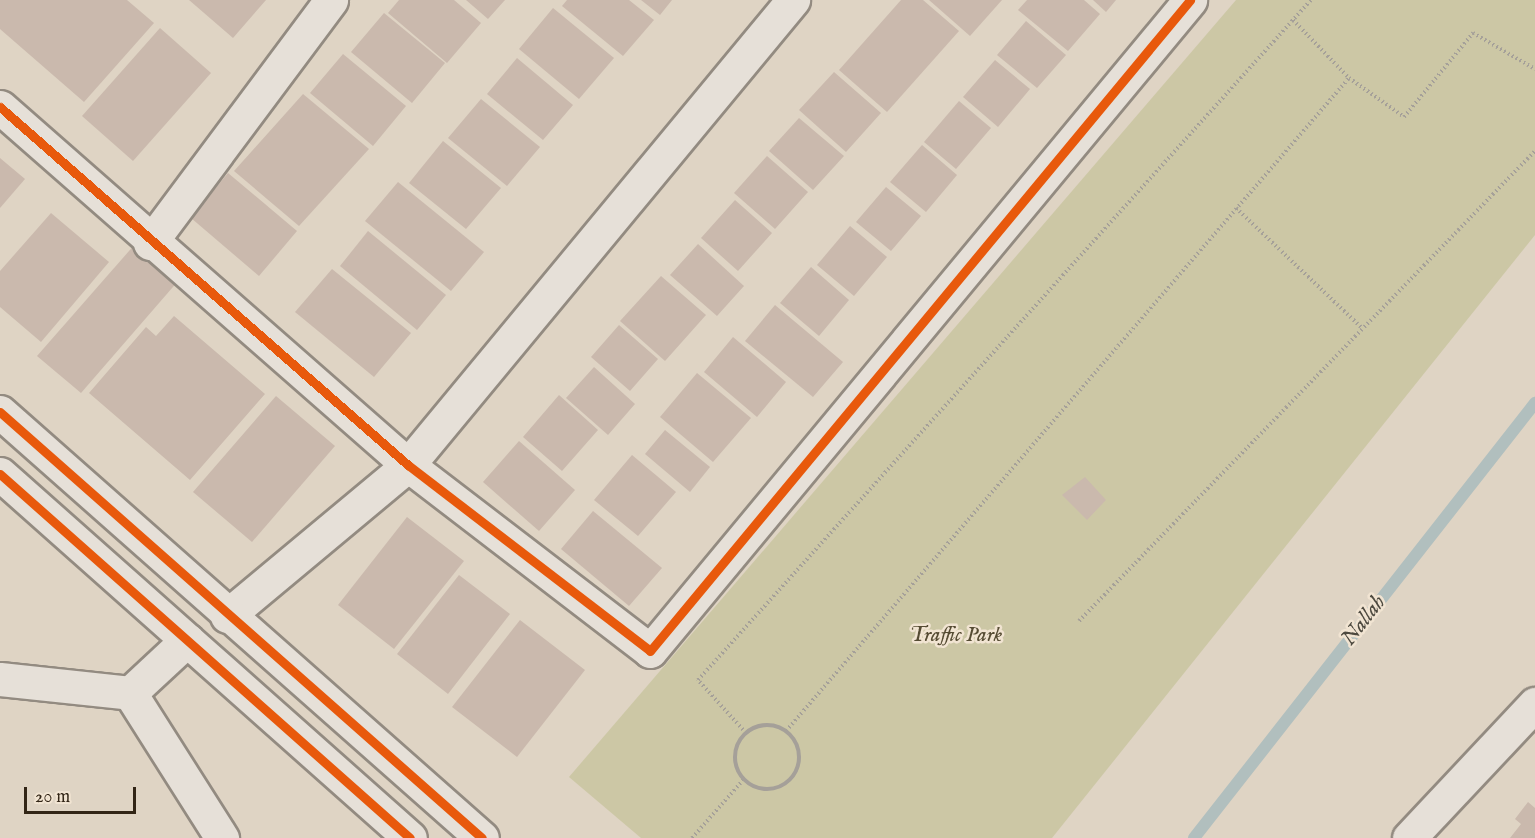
<!DOCTYPE html>
<style>
body{margin:0}
#map{position:relative;width:1535px;height:838px;overflow:hidden;background:#dfd4c4;font-family:"IM FELL English",serif}
div>[style]{position:absolute}
.green>*{inset:0;background:#ccc7a5}
.stream>*{height:12px;margin:-6px;padding:0 6px;transform-origin:6px;border-radius:6px;background:#b1bfbe}
.building>*{inset:0;background:#cab9ad}
.path>*{height:4px;margin-top:-2px;transform-origin:0;background:repeating-linear-gradient(90deg,#a5a099 0 1.5px,transparent 0 4.5px)}
.path>.ring{margin:-2px;padding:0;box-sizing:content-box;background:none;border:4px solid #a5a099;border-radius:50%}
.roads{filter:drop-shadow(2px 0 #938b81) drop-shadow(-2px 0 #938b81) drop-shadow(0 2px #938b81) drop-shadow(0 -2px #938b81)}
.street>*{height:33px;margin:-16.5px;padding:0 16.5px;transform-origin:16.5px;border-radius:16.5px;background:#e6e0d8}
.secondary>*{height:33px;margin:-16.5px;padding:0 16.5px;transform-origin:16.5px;border-radius:16.5px;background:#e6e0d8}
.cycleway>*{height:9px;margin:-4.5px;padding:0 4.5px;transform-origin:4.5px;border-radius:4.5px;background:#e8590c}
span{translate:-50% -50%;white-space:nowrap;text-align:center;line-height:1.15;-webkit-text-stroke:5px #f1e4d2;paint-order:stroke}
.park-label{font-size:21px;color:#554b33;font-style:italic}
.water-label{font-size:22px;color:#4d493f;font-style:italic}
.scale{position:absolute;left:24px;top:787px;width:112px;height:27px;box-sizing:border-box;border:3px solid #322516;border-top:0;padding-left:8px;font-size:18px;line-height:21px;white-space:nowrap;color:#322516;-webkit-text-stroke:4px #f1e4d2;paint-order:stroke}
</style>
<div id="map">
<div class="green">
<i style="clip-path:polygon(1236px 0,1535px 0,1535px 235px,1052px 838px,641px 838px,569px 777px)"></i>
</div>
<div class="stream">
<i style="left:1194px;top:838px;width:553px;rotate:-51.91deg"></i>
</div>
<div class="building">
<i style="clip-path:polygon(0 0,127px 0,154px 23px,84px 102px,0 29px)"></i>
<i style="clip-path:polygon(189px 0,266px 0,233px 38px)"></i>
<i style="clip-path:polygon(399px 0,454px 0,481px 23px,447px 63px,388px 13px)"></i>
<i style="clip-path:polygon(466px 0,505px 0,488px 19px)"></i>
<i style="clip-path:polygon(567px 0,629px 0,654px 20px,623px 56px,562px 6px)"></i>
<i style="clip-path:polygon(641px 0,672px 0,660px 15px)"></i>
<i style="clip-path:polygon(901px 0,923px 0,959px 31px,887px 112px,839px 70px)"></i>
<i style="clip-path:polygon(929px 0,1002px 0,970px 36px)"></i>
<i style="clip-path:polygon(1027px 0,1084px 0,1100px 14px,1068px 51px,1018px 10px)"></i>
<i style="clip-path:polygon(1093px 0,1116px 0,1106px 12px)"></i>
<i style="clip-path:polygon(553px 8px,614px 58px,579px 99px,519px 49px)"></i>
<i style="clip-path:polygon(384px 13px,445px 63px,412px 103px,351px 52px)"></i>
<i style="clip-path:polygon(1026px 21px,1066px 55px,1037px 88px,997px 55px)"></i>
<i style="clip-path:polygon(160px 28px,211px 73px,133px 161px,82px 116px)"></i>
<i style="clip-path:polygon(343px 54px,406px 106px,373px 146px,310px 93px)"></i>
<i style="clip-path:polygon(517px 58px,573px 105px,543px 140px,487px 94px)"></i>
<i style="clip-path:polygon(995px 60px,1030px 89px,998px 127px,963px 97px)"></i>
<i style="clip-path:polygon(834px 72px,881px 113px,846px 152px,799px 110px)"></i>
<i style="clip-path:polygon(303px 94px,369px 149px,299px 226px,234px 171px)"></i>
<i style="clip-path:polygon(481px 99px,540px 147px,507px 186px,448px 138px)"></i>
<i style="clip-path:polygon(959px 101px,991px 128px,956px 169px,924px 142px)"></i>
<i style="clip-path:polygon(799px 118px,844px 156px,813px 190px,769px 151px)"></i>
<i style="clip-path:polygon(443px 141px,501px 188px,466px 229px,409px 183px)"></i>
<i style="clip-path:polygon(922px 145px,957px 175px,926px 212px,890px 182px)"></i>
<i style="clip-path:polygon(767px 156px,808px 192px,775px 229px,734px 193px)"></i>
<i style="clip-path:polygon(0 158px,25px 179px,0 208px)"></i>
<i style="clip-path:polygon(228px 173px,297px 231px,259px 276px,191px 218px)"></i>
<i style="clip-path:polygon(398px 182px,484px 252px,451px 291px,365px 221px)"></i>
<i style="clip-path:polygon(886px 187px,921px 216px,891px 251px,856px 222px)"></i>
<i style="clip-path:polygon(735px 200px,772px 233px,738px 271px,701px 238px)"></i>
<i style="clip-path:polygon(51px 213px,109px 262px,41px 342px,0 307px,0 271px)"></i>
<i style="clip-path:polygon(850px 226px,887px 257px,854px 296px,817px 265px)"></i>
<i style="clip-path:polygon(368px 231px,446px 295px,417px 330px,340px 266px)"></i>
<i style="clip-path:polygon(136px 243px,179px 280px,81px 393px,37px 356px)"></i>
<i style="clip-path:polygon(698px 244px,744px 286px,717px 316px,670px 275px)"></i>
<i style="clip-path:polygon(811px 267px,849px 300px,819px 336px,780px 303px)"></i>
<i style="clip-path:polygon(332px 269px,411px 333px,374px 377px,295px 312px)"></i>
<i style="clip-path:polygon(661px 276px,706px 315px,665px 361px,620px 321px)"></i>
<i style="clip-path:polygon(775px 305px,843px 362px,813px 397px,745px 341px)"></i>
<i style="clip-path:polygon(174px 316px,265px 394px,190px 480px,89px 393px,146px 327px,156px 336px)"></i>
<i style="clip-path:polygon(619px 325px,658px 359px,630px 391px,591px 357px)"></i>
<i style="clip-path:polygon(733px 337px,786px 382px,757px 417px,704px 372px)"></i>
<i style="clip-path:polygon(594px 367px,635px 404px,608px 435px,566px 398px)"></i>
<i style="clip-path:polygon(697px 373px,751px 418px,713px 462px,660px 417px)"></i>
<i style="clip-path:polygon(559px 395px,598px 430px,562px 471px,523px 437px)"></i>
<i style="clip-path:polygon(276px 396px,335px 446px,252px 542px,193px 492px)"></i>
<i style="clip-path:polygon(665px 430px,710px 467px,690px 492px,645px 454px)"></i>
<i style="clip-path:polygon(519px 441px,575px 490px,539px 531px,483px 482px)"></i>
<i style="clip-path:polygon(632px 455px,676px 492px,638px 536px,594px 500px)"></i>
<i style="clip-path:polygon(1085px 477px,1106px 500px,1087px 520px,1062px 495px)"></i>
<i style="clip-path:polygon(593px 511px,662px 568px,629px 606px,561px 549px)"></i>
<i style="clip-path:polygon(407px 517px,464px 561px,394px 649px,338px 605px)"></i>
<i style="clip-path:polygon(459px 575px,510px 614px,448px 694px,397px 654px)"></i>
<i style="clip-path:polygon(520px 620px,585px 670px,517px 757px,452px 707px)"></i>
<i style="clip-path:polygon(1528px 802px,1535px 808px,1535px 838px,1510px 838px,1521px 824px,1515px 819px)"></i>
</div>
<div class="path">
<i style="left:1293px;top:20px;width:81px;rotate:46deg"></i>
<i style="left:1349px;top:78px;width:67px;rotate:35.3deg"></i>
<i style="left:1404px;top:117px;width:109px;rotate:-50.6deg"></i>
<i style="left:1473px;top:33px;width:72px;rotate:30.1deg"></i>
<i style="left:1236px;top:208px;width:175px;rotate:43.6deg"></i>
<i style="left:1079px;top:621px;width:655px;rotate:-45.87deg"></i>
<i class="ring" style="left:735px;top:725px;width:60px;height:60px"></i>
<i style="left:786px;top:731px;width:862px;rotate:-49.23deg"></i>
<i style="left:746px;top:733px;width:72px;rotate:-132.2deg"></i>
<i style="left:698px;top:680px;width:916px;rotate:-47.97deg"></i>
<i style="left:692px;top:838px;width:79px;rotate:-48.6deg"></i>
</div>
<div class="roads">
<div class="street">
<i style="left:0;top:107px;width:543px;rotate:41.27deg"></i>
<i style="left:408px;top:465px;width:305px;rotate:37.5deg"></i>
<i style="left:650px;top:651px;width:846px;rotate:-50.32deg"></i>
<i style="left:150px;top:243px;width:303px;rotate:-53.3deg"></i>
<i style="left:227px;top:616px;width:236px;rotate:-39.8deg"></i>
<i style="left:408px;top:465px;width:604px;rotate:-50.38deg"></i>
<i style="left:0;top:679px;width:131px;rotate:6.1deg"></i>
<i style="left:130px;top:693px;width:78px;rotate:-42.9deg"></i>
<i style="left:130px;top:693px;width:172px;rotate:57.6deg"></i>
<i style="left:1409px;top:838px;width:184px;rotate:-46.8deg"></i>
</div>
<div class="secondary">
<i style="left:0;top:412px;width:643px;rotate:41.47deg"></i>
<i style="left:0;top:474px;width:548px;rotate:41.6deg"></i>
</div>
</div>
<div class="cycleway">
<i style="left:0;top:107px;width:543px;rotate:41.27deg"></i>
<i style="left:408px;top:465px;width:305px;rotate:37.5deg"></i>
<i style="left:650px;top:651px;width:846px;rotate:-50.32deg"></i>
<i style="left:0;top:412px;width:643px;rotate:41.47deg"></i>
<i style="left:0;top:474px;width:548px;rotate:41.6deg"></i>
</div>
<div class="park-label">
<span style="left:956px;top:636px">Traffic Park</span>
</div>
<div class="water-label">
<span style="left:1364px;top:621px;rotate:-52deg">Nallah</span>
</div>
<div class="scale">20 m</div>
</div>
